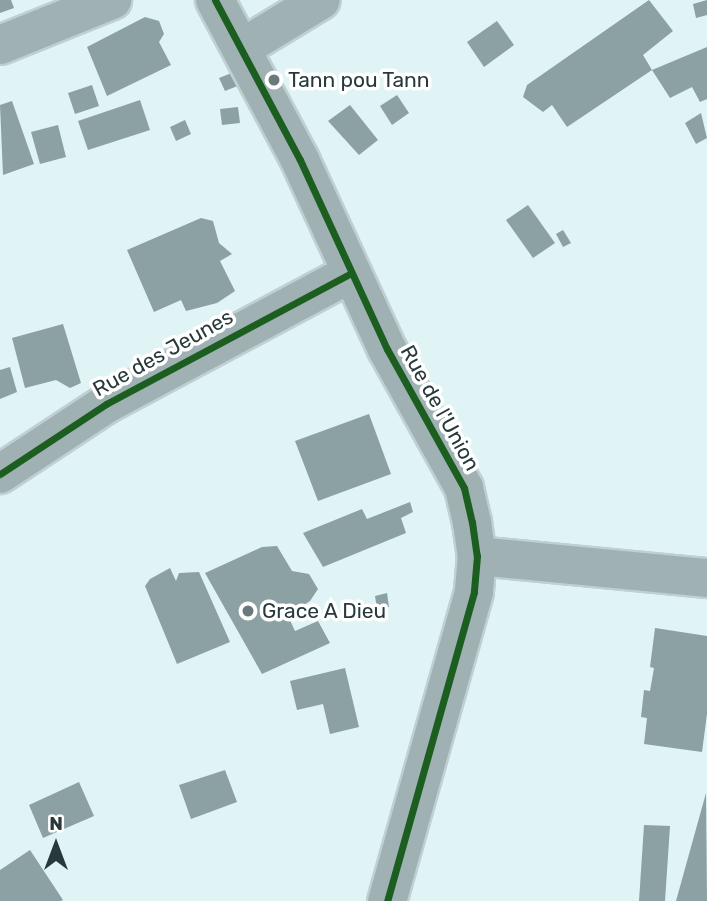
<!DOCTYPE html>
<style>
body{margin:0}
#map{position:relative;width:707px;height:901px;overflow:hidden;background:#e0f3f5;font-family:Rubik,sans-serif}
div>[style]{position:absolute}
.building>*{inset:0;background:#8ca1a3}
.roads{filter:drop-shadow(2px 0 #c0d0d2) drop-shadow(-2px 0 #c0d0d2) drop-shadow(0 2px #c0d0d2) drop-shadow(0 -2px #c0d0d2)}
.street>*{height:38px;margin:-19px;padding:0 19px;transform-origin:19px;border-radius:19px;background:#9fb1b3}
.cycleway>*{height:7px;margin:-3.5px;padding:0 3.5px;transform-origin:3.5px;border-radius:3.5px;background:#1b5e20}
.dots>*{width:19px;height:19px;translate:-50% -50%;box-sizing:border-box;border:4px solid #fff;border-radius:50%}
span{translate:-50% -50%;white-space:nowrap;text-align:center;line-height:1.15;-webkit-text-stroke:7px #fff;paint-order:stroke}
.poi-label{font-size:21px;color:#27393b}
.left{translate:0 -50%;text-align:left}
.street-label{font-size:21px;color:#27393b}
.north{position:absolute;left:21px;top:810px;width:70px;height:70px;-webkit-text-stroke:5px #fff;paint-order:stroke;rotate:0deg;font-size:19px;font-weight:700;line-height:28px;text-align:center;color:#27393b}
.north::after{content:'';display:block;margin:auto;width:24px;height:32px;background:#27393b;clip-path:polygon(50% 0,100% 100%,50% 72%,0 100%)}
</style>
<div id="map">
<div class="building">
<i style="clip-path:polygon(0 0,11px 0,14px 8px,0 13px)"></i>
<i style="clip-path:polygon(649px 0,673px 31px,643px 55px,652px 70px,707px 47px,707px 99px,700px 102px,692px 87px,670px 98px,652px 70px,567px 127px,552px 105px,543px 112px,523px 97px,527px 85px)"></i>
<i style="clip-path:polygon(707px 0,707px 15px,696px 18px,693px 4px)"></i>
<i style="clip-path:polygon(145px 17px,159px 21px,164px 34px,159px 42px,171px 65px,107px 96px,87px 47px)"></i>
<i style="clip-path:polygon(497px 21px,514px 45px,484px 67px,467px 42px)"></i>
<i style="clip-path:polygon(234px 72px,240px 85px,225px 91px,219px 78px)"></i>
<i style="clip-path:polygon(92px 85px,99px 106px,75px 114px,68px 93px)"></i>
<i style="clip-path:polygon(397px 95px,409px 113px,392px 125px,380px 106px)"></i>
<i style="clip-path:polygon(140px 100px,150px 130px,88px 150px,78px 121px)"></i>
<i style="clip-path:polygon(12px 101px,34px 164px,3px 175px,0 105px)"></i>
<i style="clip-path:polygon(350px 105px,378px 140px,359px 155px,328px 121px)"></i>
<i style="clip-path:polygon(238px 107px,240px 123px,222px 125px,220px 109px)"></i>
<i style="clip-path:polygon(701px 113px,707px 138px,696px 144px,685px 123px)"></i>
<i style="clip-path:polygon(185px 120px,191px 134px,176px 141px,170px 127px)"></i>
<i style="clip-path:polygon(58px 125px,66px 157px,40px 164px,31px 132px)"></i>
<i style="clip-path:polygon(528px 205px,555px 243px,533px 258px,506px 220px)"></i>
<i style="clip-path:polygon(201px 218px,213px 221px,219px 243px,232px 254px,220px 261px,235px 291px,217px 303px,186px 311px,181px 300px,154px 312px,127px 250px)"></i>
<i style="clip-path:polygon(563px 230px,571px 243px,563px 247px,556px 234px)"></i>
<i style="clip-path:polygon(63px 324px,81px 383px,70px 388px,56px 380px,25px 388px,12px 338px)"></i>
<i style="clip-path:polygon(10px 367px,17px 392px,0 399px,0 370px)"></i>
<i style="clip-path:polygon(369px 414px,391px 474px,318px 501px,295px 441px)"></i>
<i style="clip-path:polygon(410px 502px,413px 512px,401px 518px,406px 533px,323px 567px,303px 533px,362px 509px,367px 519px)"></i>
<i style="clip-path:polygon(277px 546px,292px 571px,309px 574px,318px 589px,310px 601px,288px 616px,295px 631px,318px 621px,330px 643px,262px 674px,205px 573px,262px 547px)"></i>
<i style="clip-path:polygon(170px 568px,176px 581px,179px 573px,199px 572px,230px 642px,177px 664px,145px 586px,150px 579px)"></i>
<i style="clip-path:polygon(387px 593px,389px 607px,377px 609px,375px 596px)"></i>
<i style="clip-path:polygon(655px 628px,707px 636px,707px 714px,702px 752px,644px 744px,647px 718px,641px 717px,644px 690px,650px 691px,654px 668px,650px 667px)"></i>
<i style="clip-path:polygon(345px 668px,359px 727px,330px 734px,323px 704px,297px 710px,290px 681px)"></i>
<i style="clip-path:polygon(225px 770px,237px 802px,191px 819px,179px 785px)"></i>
<i style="clip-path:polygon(79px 782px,94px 816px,43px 838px,29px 805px)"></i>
<i style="clip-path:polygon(706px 793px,707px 901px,676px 901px)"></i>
<i style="clip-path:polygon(644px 825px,670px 826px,665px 901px,639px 901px)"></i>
<i style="clip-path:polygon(30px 850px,63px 900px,61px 901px,0 901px,0 870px)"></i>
</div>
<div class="roads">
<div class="street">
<i style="left:215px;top:0;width:181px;rotate:62deg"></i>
<i style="left:300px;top:160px;width:208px;rotate:65.3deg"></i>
<i style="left:387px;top:349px;width:159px;rotate:61deg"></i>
<i style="left:464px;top:488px;width:35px;rotate:77deg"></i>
<i style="left:472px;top:522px;width:34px;rotate:82deg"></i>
<i style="left:477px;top:556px;width:36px;rotate:95deg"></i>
<i style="left:474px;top:592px;width:321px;rotate:105.7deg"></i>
<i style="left:0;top:45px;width:121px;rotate:-21.9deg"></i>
<i style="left:242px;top:48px;width:92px;rotate:-31.3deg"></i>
<i style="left:0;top:474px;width:127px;rotate:-33.4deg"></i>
<i style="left:106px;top:404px;width:276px;rotate:-28.1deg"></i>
<i style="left:477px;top:556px;width:231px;rotate:5.5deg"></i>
</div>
</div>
<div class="cycleway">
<i style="left:215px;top:0;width:181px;rotate:62deg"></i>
<i style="left:300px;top:160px;width:208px;rotate:65.3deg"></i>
<i style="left:387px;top:349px;width:159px;rotate:61deg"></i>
<i style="left:464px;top:488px;width:35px;rotate:77deg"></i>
<i style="left:472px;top:522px;width:34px;rotate:82deg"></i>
<i style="left:477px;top:556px;width:36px;rotate:95deg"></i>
<i style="left:474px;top:592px;width:321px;rotate:105.7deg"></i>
<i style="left:0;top:474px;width:127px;rotate:-33.4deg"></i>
<i style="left:106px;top:404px;width:276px;rotate:-28.1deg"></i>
</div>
<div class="dots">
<i style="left:274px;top:80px;background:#687a7c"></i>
<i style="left:248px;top:611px;background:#687a7c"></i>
</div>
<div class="poi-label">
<span class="left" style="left:288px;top:80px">Tann pou Tann</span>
<span class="left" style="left:262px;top:611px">Grace A Dieu</span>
</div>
<div class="street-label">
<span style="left:163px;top:353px;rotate:-29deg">Rue des Jeunes</span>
<span style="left:440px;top:408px;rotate:61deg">Rue de l'Union</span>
</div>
<div class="north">N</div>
</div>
